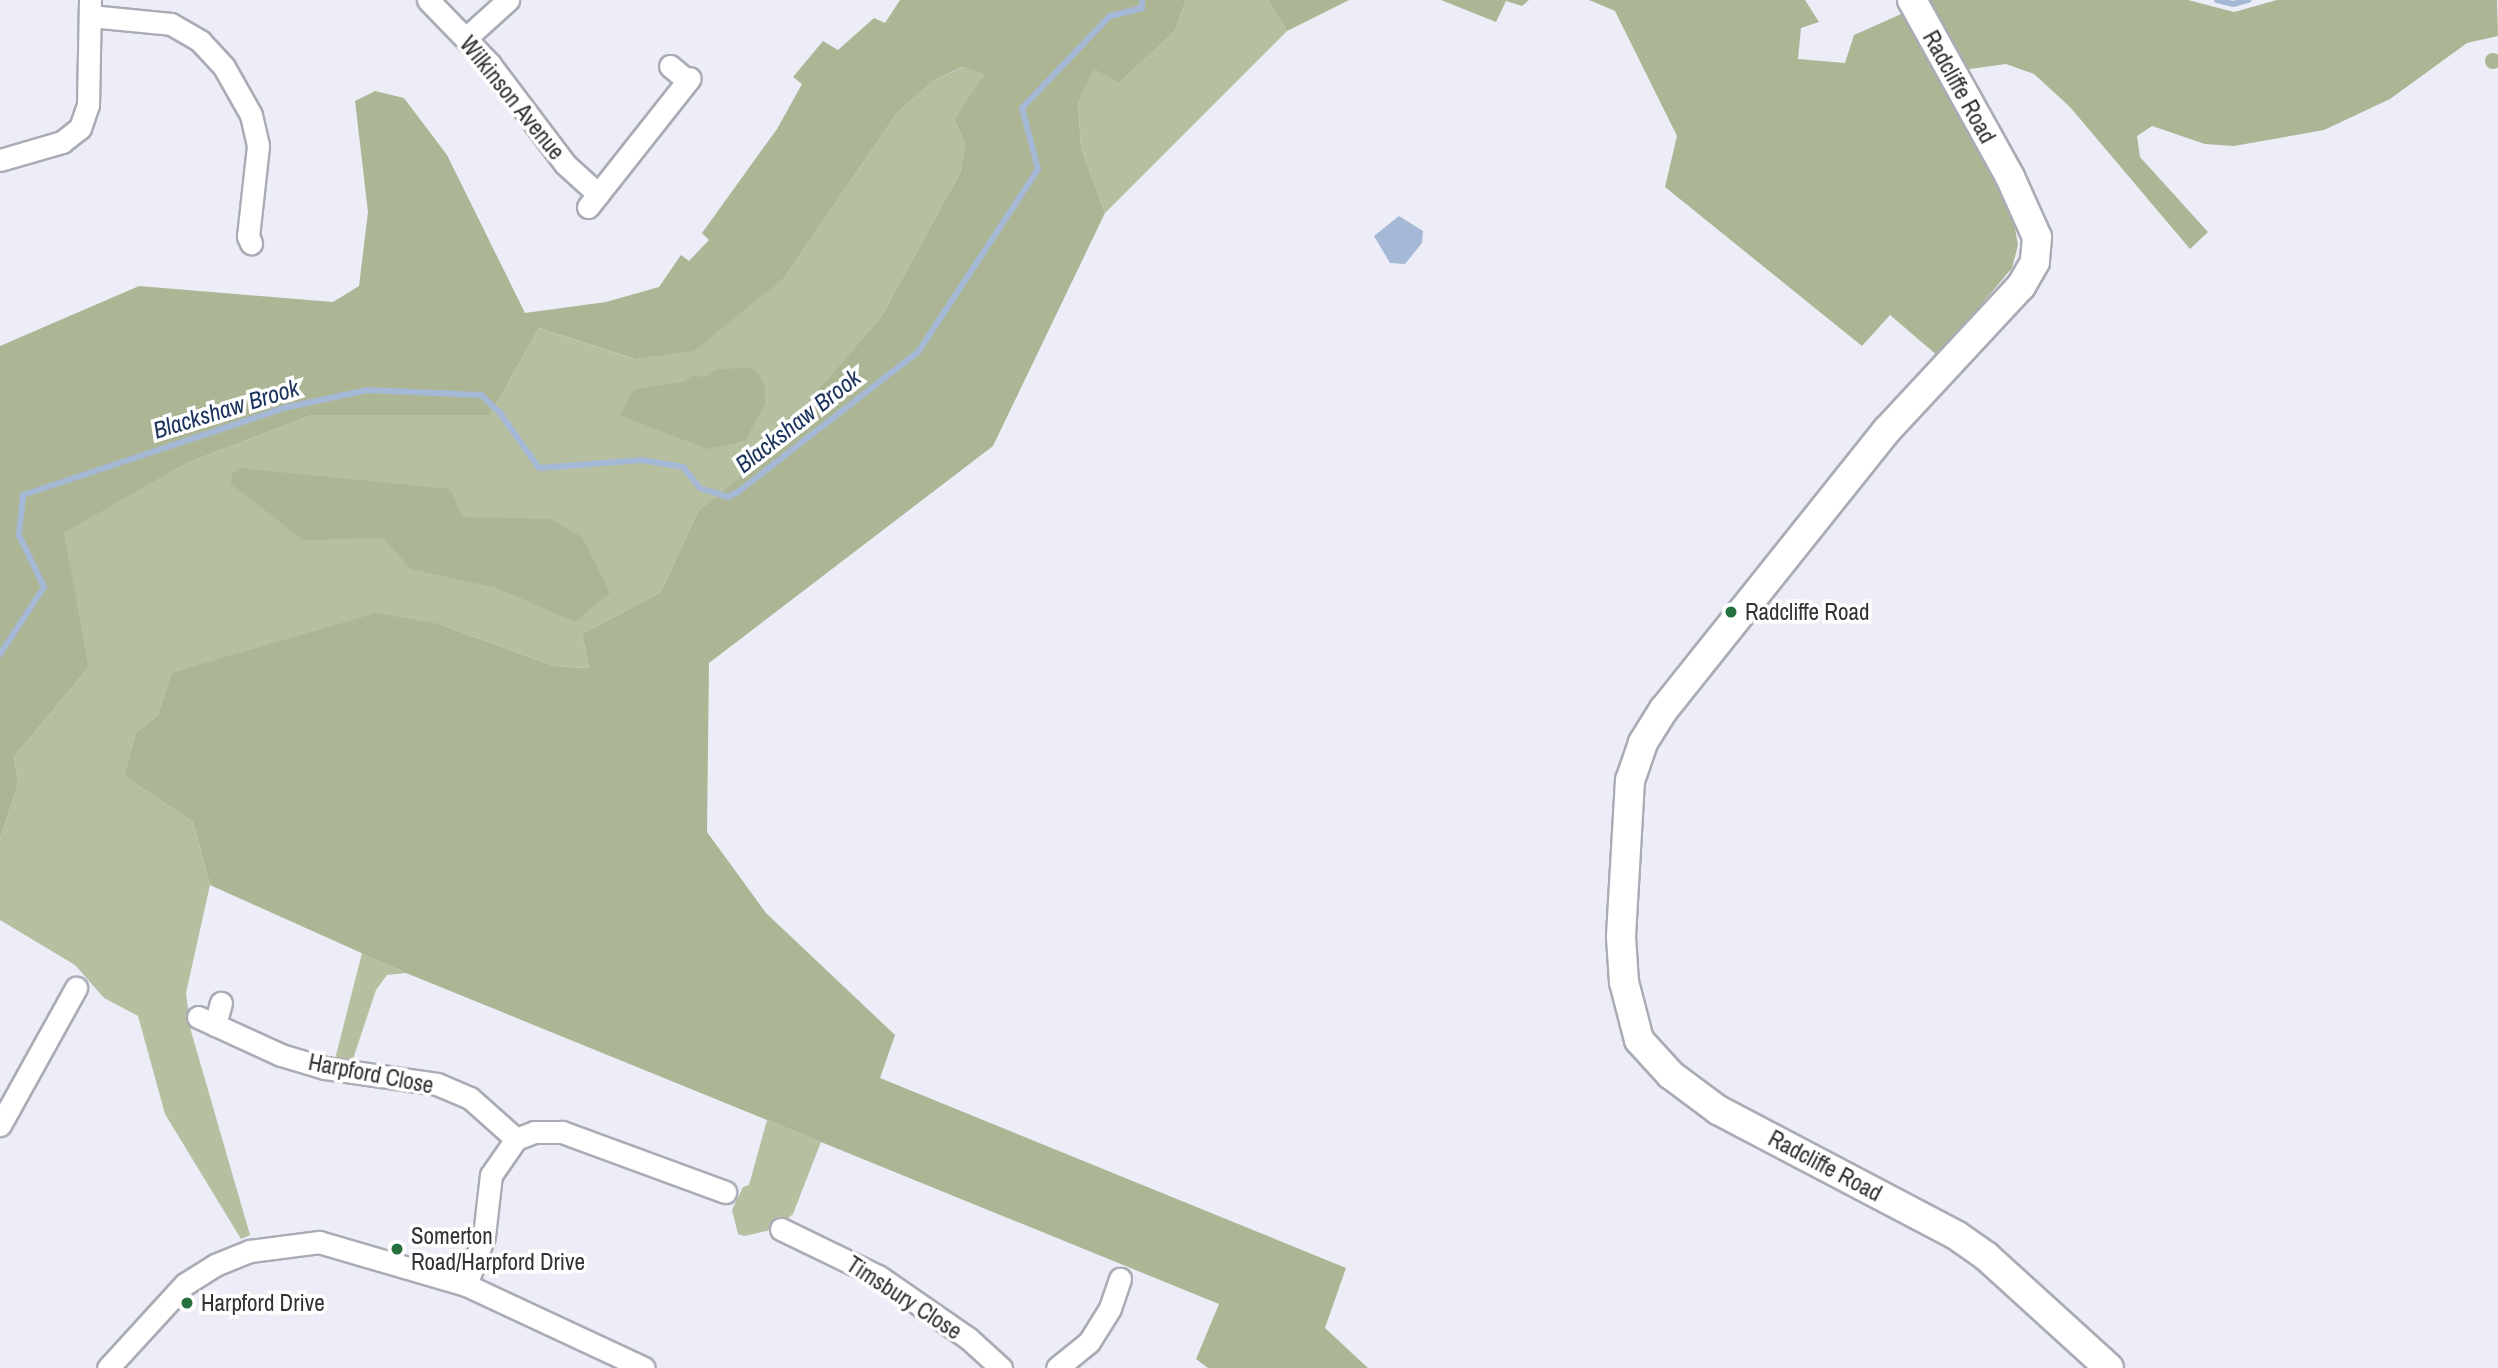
<!DOCTYPE html>
<style>
body{margin:0}
#map{position:relative;width:2498px;height:1368px;overflow:hidden;background:#ecedf7;font-family:"Archivo Narrow",sans-serif}
div>[style]{position:absolute}
.green>*{inset:0;background:#b6c0a1}
.forest>*{inset:0;background:#acb695}
.round{border-radius:50%}
.water>*{inset:0;background:#a5b8d6}
.stream>*{height:6px;margin:-3px;padding:0 3px;transform-origin:3px;border-radius:3px;background:#a5b8d6}
.roads{filter:drop-shadow(2px 0 #aaacb5) drop-shadow(-2px 0 #aaacb5) drop-shadow(0 2px #aaacb5) drop-shadow(0 -2px #aaacb5)}
.street>*{height:21px;margin:-10.5px;padding:0 10.5px;transform-origin:10.5px;border-radius:10.5px;background:#fff}
.secondary>*{height:28px;margin:-14px;padding:0 14px;transform-origin:14px;border-radius:14px;background:#fff}
.dots>*{width:19px;height:19px;translate:-50% -50%;box-sizing:border-box;border:4px solid #fff;border-radius:50%}
span{translate:-50% -50%;white-space:nowrap;text-align:center;line-height:1.15;-webkit-text-stroke:7px #fff;paint-order:stroke}
.street-label{font-size:23px;color:#323236}
.poi-label{font-size:23px;color:#323236}
.left{translate:0 -50%;text-align:left}
.water-label{font-size:24px;color:#1c345d;font-style:italic}
</style>
<div id="map">
<div class="green">
<i style="clip-path:polygon(1186px 0,1268px 0,1287px 31px,1105px 213px,1081px 147px,1078px 103px,1094px 68px,1119px 83px,1175px 31px)"></i>
<i style="clip-path:polygon(963px 67px,986px 74px,954px 119px,965px 143px,960px 173px,881px 317px,745px 475px,698px 511px,661px 592px,582px 634px,589px 668px,554px 666px,439px 624px,265px 647px,171px 673px,158px 715px,136px 732px,124px 776px,193px 822px,210px 885px,186px 993px,191px 1031px,250px 1235px,241px 1239px,165px 1114px,138px 1016px,104px 998px,75px 965px,0 920px,0 839px,18px 784px,14px 757px,89px 667px,63px 533px,187px 463px,312px 415px,490px 415px,539px 328px,633px 359px,784px 278px,897px 113px,933px 81px)"></i>
<i style="clip-path:polygon(362px 953px,406px 973px,387px 975px,376px 990px,353px 1059px,335px 1059px)"></i>
<i style="clip-path:polygon(767px 1120px,821px 1142px,793px 1214px,775px 1229px,744px 1236px,738px 1234px,732px 1210px,743px 1187px,749px 1185px)"></i>
</div>
<div class="forest">
<i style="clip-path:polygon(900px 0,1186px 0,1175px 31px,1119px 83px,1094px 69px,1078px 103px,1081px 147px,1105px 213px,993px 446px,709px 663px,707px 832px,766px 913px,895px 1035px,880px 1078px,1346px 1268px,1325px 1328px,1368px 1368px,1208px 1368px,1196px 1359px,1219px 1304px,406px 973px,210px 885px,193px 822px,124px 776px,136px 732px,158px 715px,171px 673px,376px 613px,439px 624px,554px 666px,589px 668px,582px 634px,661px 592px,698px 511px,745px 474px,881px 317px,960px 173px,965px 143px,954px 119px,985px 74px,962px 67px,933px 81px,897px 113px,784px 278px,694px 351px,634px 359px,539px 328px,490px 415px,312px 415px,187px 463px,64px 533px,89px 667px,14px 757px,18px 784px,0 839px,0 346px,139px 286px,333px 302px,359px 286px,368px 212px,355px 101px,375px 91px,404px 98px,447px 155px,525px 313px,606px 302px,659px 287px,681px 255px,689px 261px,709px 240px,702px 233px,777px 129px,802px 84px,793px 77px,823px 41px,838px 50px,874px 18px,885px 23px)"></i>
<i style="clip-path:polygon(1268px 0,1349px 0,1287px 31px)"></i>
<i style="clip-path:polygon(1441px 0,1529px 0,1522px 6px,1506px 1px,1496px 22px)"></i>
<i style="clip-path:polygon(1589px 0,1805px 0,1819px 22px,1801px 28px,1798px 59px,1845px 63px,1854px 35px,1908px 11px,2013px 217px,2018px 245px,2012px 268px,1938px 356px,1890px 315px,1862px 346px,1665px 187px,1677px 136px,1615px 11px)"></i>
<i style="clip-path:polygon(1925px 0,2188px 0,2234px 12px,2277px 0,2497px 0,2498px 36px,2467px 43px,2390px 99px,2324px 130px,2234px 146px,2205px 144px,2152px 126px,2137px 136px,2140px 157px,2208px 232px,2190px 249px,2070px 107px,2034px 74px,2006px 64px,1962px 70px)"></i>
<i class="round" style="left:2485px;top:53px;width:16px;height:16px"></i>
<i style="clip-path:polygon(751px 368px,758px 372px,765px 388px,765px 404px,745px 441px,707px 449px,620px 415px,634px 389px,684px 382px,692px 376px,706px 377px,716px 369px)"></i>
<i style="clip-path:polygon(240px 468px,450px 489px,463px 517px,550px 519px,582px 537px,610px 593px,575px 622px,497px 588px,411px 569px,383px 538px,303px 540px,231px 484px,232px 474px)"></i>
</div>
<div class="water">
<i style="clip-path:polygon(1399px 216px,1423px 231px,1422px 243px,1405px 264px,1390px 263px,1374px 236px)"></i>
</div>
<div class="stream">
<i style="left:2217px;top:0;width:16px;rotate:14deg"></i>
<i style="left:2233px;top:4px;width:16px;rotate:-15deg"></i>
<i style="left:0;top:654px;width:80px;rotate:-56.7deg"></i>
<i style="left:44px;top:587px;width:58px;rotate:-115.7deg"></i>
<i style="left:19px;top:535px;width:40px;rotate:-84.3deg"></i>
<i style="left:23px;top:495px;width:279px;rotate:-18.4deg"></i>
<i style="left:288px;top:407px;width:81px;rotate:-12.1deg"></i>
<i style="left:367px;top:390px;width:114px;rotate:2.5deg"></i>
<i style="left:481px;top:395px;width:26px;rotate:43deg"></i>
<i style="left:500px;top:413px;width:67px;rotate:54.7deg"></i>
<i style="left:539px;top:468px;width:103px;rotate:-4.4deg"></i>
<i style="left:642px;top:460px;width:42px;rotate:9.7deg"></i>
<i style="left:683px;top:467px;width:27px;rotate:51deg"></i>
<i style="left:700px;top:488px;width:29px;rotate:18deg"></i>
<i style="left:728px;top:497px;width:11px;rotate:-27deg"></i>
<i style="left:738px;top:492px;width:228px;rotate:-37.9deg"></i>
<i style="left:918px;top:352px;width:219px;rotate:-56.7deg"></i>
<i style="left:1038px;top:169px;width:63px;rotate:-104.7deg"></i>
<i style="left:1022px;top:108px;width:127px;rotate:-46.3deg"></i>
<i style="left:1110px;top:16px;width:33px;rotate:-14deg"></i>
<i style="left:1142px;top:8px;width:8px;rotate:-90deg"></i>
</div>
<div class="roads">
<div class="street">
<i style="left:428px;top:0;width:88px;rotate:45.9deg"></i>
<i style="left:489px;top:63px;width:126px;rotate:53deg"></i>
<i style="left:565px;top:164px;width:45px;rotate:42.3deg"></i>
<i style="left:90px;top:16px;width:81px;rotate:5.6deg"></i>
<i style="left:171px;top:24px;width:34px;rotate:30deg"></i>
<i style="left:200px;top:41px;width:35px;rotate:47deg"></i>
<i style="left:224px;top:67px;width:55px;rotate:60.6deg"></i>
<i style="left:251px;top:115px;width:32px;rotate:77deg"></i>
<i style="left:258px;top:146px;width:91px;rotate:96.3deg"></i>
<i style="left:248px;top:236px;width:8px;rotate:67deg"></i>
<i style="left:466px;top:38px;width:57px;rotate:-42.1deg"></i>
<i style="left:670px;top:66px;width:23px;rotate:40deg"></i>
<i style="left:0;top:160px;width:65px;rotate:-16.2deg"></i>
<i style="left:62px;top:142px;width:23px;rotate:-38deg"></i>
<i style="left:80px;top:128px;width:24px;rotate:-71deg"></i>
<i style="left:88px;top:105px;width:105px;rotate:-88.9deg"></i>
<i style="left:588px;top:207px;width:164px;rotate:-51.7deg"></i>
<i style="left:198px;top:1017px;width:91px;rotate:24.6deg"></i>
<i style="left:281px;top:1055px;width:46px;rotate:16.5deg"></i>
<i style="left:325px;top:1068px;width:113px;rotate:8.1deg"></i>
<i style="left:437px;top:1084px;width:36px;rotate:23deg"></i>
<i style="left:470px;top:1098px;width:62px;rotate:41.7deg"></i>
<i style="left:215px;top:1025px;width:23px;rotate:-75deg"></i>
<i style="left:0;top:1125px;width:157px;rotate:-61deg"></i>
<i style="left:781px;top:1229px;width:108px;rotate:25.9deg"></i>
<i style="left:878px;top:1276px;width:109px;rotate:34.6deg"></i>
<i style="left:968px;top:1338px;width:45px;rotate:42.3deg"></i>
<i style="left:466px;top:1285px;width:52px;rotate:-69.8deg"></i>
<i style="left:484px;top:1236px;width:61px;rotate:-83.5deg"></i>
<i style="left:491px;top:1175px;width:44px;rotate:-55.2deg"></i>
<i style="left:516px;top:1139px;width:19px;rotate:-21deg"></i>
<i style="left:534px;top:1132px;width:28px"></i>
<i style="left:562px;top:1132px;width:174px;rotate:20.2deg"></i>
<i style="left:108px;top:1368px;width:114px;rotate:-47.5deg"></i>
<i style="left:185px;top:1284px;width:36px;rotate:-32deg"></i>
<i style="left:215px;top:1265px;width:38px;rotate:-22deg"></i>
<i style="left:250px;top:1251px;width:70px;rotate:-7.4deg"></i>
<i style="left:319px;top:1242px;width:153px;rotate:16.3deg"></i>
<i style="left:466px;top:1285px;width:196px;rotate:25deg"></i>
<i style="left:1057px;top:1368px;width:41px;rotate:-39.1deg"></i>
<i style="left:1089px;top:1342px;width:40px;rotate:-58deg"></i>
<i style="left:1110px;top:1308px;width:31px;rotate:-71deg"></i>
</div>
<div class="secondary">
<i style="left:1912px;top:0;width:202px;rotate:61deg"></i>
<i style="left:2010px;top:177px;width:66px;rotate:65.8deg"></i>
<i style="left:2037px;top:237px;width:25px;rotate:95deg"></i>
<i style="left:2035px;top:262px;width:28px;rotate:120deg"></i>
<i style="left:2021px;top:286px;width:197px;rotate:132.9deg"></i>
<i style="left:1887px;top:430px;width:357px;rotate:128.6deg"></i>
<i style="left:1664px;top:709px;width:40px;rotate:122deg"></i>
<i style="left:1643px;top:743px;width:39px;rotate:109deg"></i>
<i style="left:1630px;top:780px;width:157px;rotate:93.3deg"></i>
<i style="left:1621px;top:937px;width:45px;rotate:86.2deg"></i>
<i style="left:1624px;top:982px;width:60px;rotate:75.5deg"></i>
<i style="left:1639px;top:1040px;width:47px;rotate:47.6deg"></i>
<i style="left:1671px;top:1075px;width:59px;rotate:36.7deg"></i>
<i style="left:1718px;top:1110px;width:269px;rotate:27.7deg"></i>
<i style="left:1956px;top:1235px;width:37px;rotate:35deg"></i>
<i style="left:1986px;top:1256px;width:166px;rotate:42.3deg"></i>
</div>
</div>
<div class="dots">
<i style="left:1731px;top:612px;background:#25703e"></i>
<i style="left:397px;top:1249px;background:#25703e"></i>
<i style="left:187px;top:1303px;background:#25703e"></i>
</div>
<div class="street-label">
<span style="left:1959px;top:87px;rotate:61deg">Radcliffe Road</span>
<span style="left:512px;top:98px;rotate:51deg">Wilkinson Avenue</span>
<span style="left:371px;top:1074px;rotate:11deg">Harpford Close</span>
<span style="left:1825px;top:1166px;rotate:28deg">Radcliffe Road</span>
<span style="left:904px;top:1298px;rotate:33deg">Timsbury Close</span>
</div>
<div class="poi-label">
<span class="left" style="left:1745px;top:612px">Radcliffe Road</span>
<span class="left" style="left:411px;top:1249px">Somerton<br>Road/Harpford Drive</span>
<span class="left" style="left:201px;top:1303px">Harpford Drive</span>
</div>
<div class="water-label">
<span style="left:226px;top:409px;rotate:-17deg">Blackshaw Brook</span>
<span style="left:798px;top:421px;rotate:-38deg">Blackshaw Brook</span>
</div>
</div>
